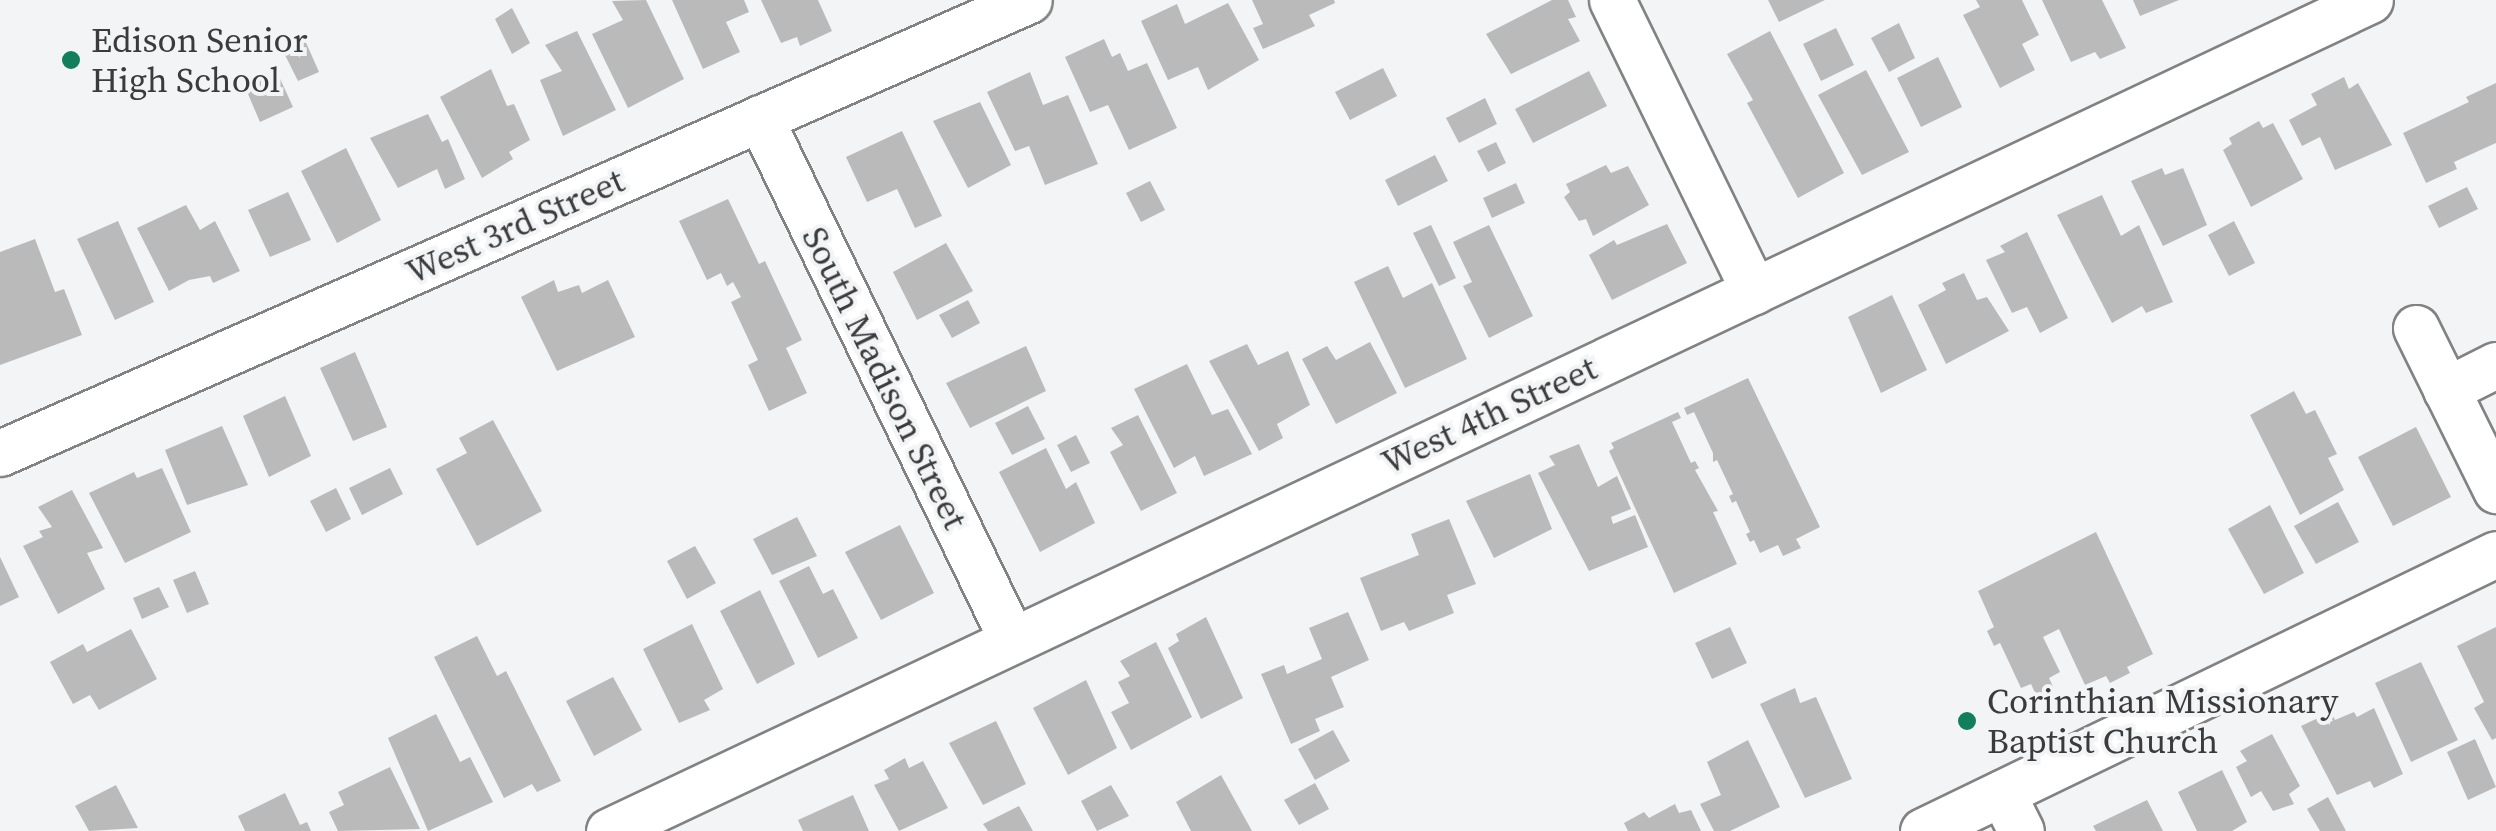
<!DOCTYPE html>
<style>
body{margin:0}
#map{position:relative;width:2496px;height:831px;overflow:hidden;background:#f3f4f5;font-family:"Source Serif 4",serif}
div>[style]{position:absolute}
.building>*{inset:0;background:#bababb}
.roads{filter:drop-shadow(2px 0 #828283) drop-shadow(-2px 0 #828283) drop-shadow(0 2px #828283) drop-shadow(0 -2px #828283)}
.minor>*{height:45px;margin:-22.5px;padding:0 22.5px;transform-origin:22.5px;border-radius:22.5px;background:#fff}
.dots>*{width:28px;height:28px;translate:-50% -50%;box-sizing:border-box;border:5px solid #f3f4f5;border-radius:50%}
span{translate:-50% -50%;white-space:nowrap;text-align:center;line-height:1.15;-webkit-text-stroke:8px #f3f4f5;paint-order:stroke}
.poi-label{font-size:35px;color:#3b3b3c}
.left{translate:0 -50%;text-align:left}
.street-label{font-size:35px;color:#3b3b3c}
</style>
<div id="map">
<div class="building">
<i style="clip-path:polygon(646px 0,684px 79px,628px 108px,592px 34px,623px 20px,612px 1px)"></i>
<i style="clip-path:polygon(672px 0,744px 0,749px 12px,726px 22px,740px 52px,703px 69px)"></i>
<i style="clip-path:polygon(761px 0,818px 0,832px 31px,800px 46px,797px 37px,781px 43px)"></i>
<i style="clip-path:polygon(1252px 0,1334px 0,1335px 3px,1309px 15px,1315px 26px,1263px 49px,1253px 28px,1263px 24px)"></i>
<i style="clip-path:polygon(1552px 0,1568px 0,1576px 17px,1568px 19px,1580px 41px,1511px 74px,1486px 34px)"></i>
<i style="clip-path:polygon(1768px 0,1825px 0,1779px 22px)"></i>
<i style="clip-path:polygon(1976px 0,2022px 0,2039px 35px,2022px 44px,2035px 70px,2000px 88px,1963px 15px,1980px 7px)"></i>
<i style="clip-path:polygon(2042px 0,2102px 0,2126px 48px,2100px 59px,2095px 52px,2071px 62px)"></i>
<i style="clip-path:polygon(2133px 0,2179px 0,2140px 16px)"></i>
<i style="clip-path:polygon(1228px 3px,1259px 60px,1208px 90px,1198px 67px,1168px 80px,1141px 21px,1177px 4px,1185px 24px)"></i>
<i style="clip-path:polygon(512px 8px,530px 43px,512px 54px,495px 19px)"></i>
<i style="clip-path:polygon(1899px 23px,1915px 58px,1889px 72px,1871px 38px)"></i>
<i style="clip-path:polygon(1836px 28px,1854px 65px,1821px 81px,1803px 44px)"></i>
<i style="clip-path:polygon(577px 31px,616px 110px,563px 136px,540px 80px,562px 71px,545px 45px)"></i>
<i style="clip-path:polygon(1770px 31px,1844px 173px,1798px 198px,1747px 103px,1753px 100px,1727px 54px)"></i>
<i style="clip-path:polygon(304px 38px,319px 72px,298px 81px,282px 49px)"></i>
<i style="clip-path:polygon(1104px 39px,1112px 57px,1120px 53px,1128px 71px,1147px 63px,1177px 128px,1129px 150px,1108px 105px,1090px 112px,1065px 57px)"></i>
<i style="clip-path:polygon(1938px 57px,1962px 107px,1921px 127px,1897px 78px)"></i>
<i style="clip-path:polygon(1383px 68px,1397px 96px,1350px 120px,1335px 92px)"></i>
<i style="clip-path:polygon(491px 69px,507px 106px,514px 104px,530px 140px,509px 152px,513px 159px,482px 178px,440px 97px)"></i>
<i style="clip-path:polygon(1866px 70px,1909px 152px,1862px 175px,1818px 95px)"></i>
<i style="clip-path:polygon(1589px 71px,1607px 106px,1533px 143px,1515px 109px)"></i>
<i style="clip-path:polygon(277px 72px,293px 107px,260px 122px,245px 87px)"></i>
<i style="clip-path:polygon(1030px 72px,1043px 105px,1068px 95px,1098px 164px,1045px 185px,1029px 146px,1015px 151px,987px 92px)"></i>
<i style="clip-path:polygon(2344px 77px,2349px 89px,2358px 83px,2392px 145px,2335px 170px,2320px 137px,2302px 146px,2289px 120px,2317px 105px,2311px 94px)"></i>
<i style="clip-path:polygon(2496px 83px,2496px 143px,2454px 162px,2457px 169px,2426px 183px,2403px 133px,2469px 102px,2466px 97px)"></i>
<i style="clip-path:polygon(1485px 98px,1497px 124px,1459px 143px,1446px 118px)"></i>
<i style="clip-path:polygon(980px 102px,1011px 165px,968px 188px,933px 121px)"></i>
<i style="clip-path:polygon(428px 114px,442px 142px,448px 139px,465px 179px,445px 189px,437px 169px,398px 188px,370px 138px)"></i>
<i style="clip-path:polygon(2259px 121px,2263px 128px,2273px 123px,2303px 179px,2251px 207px,2223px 150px,2232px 144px,2229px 138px)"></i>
<i style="clip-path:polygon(902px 131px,942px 216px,915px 228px,897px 189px,867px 202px,846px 157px)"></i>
<i style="clip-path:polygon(1496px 142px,1506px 163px,1488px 172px,1477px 151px)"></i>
<i style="clip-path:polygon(346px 148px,381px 220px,337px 243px,301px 171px)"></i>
<i style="clip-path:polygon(1435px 155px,1448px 181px,1398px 206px,1385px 180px)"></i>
<i style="clip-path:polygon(1606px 165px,1611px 173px,1628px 166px,1649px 205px,1593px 236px,1586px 219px,1579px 221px,1564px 197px,1570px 192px,1566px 184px)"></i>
<i style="clip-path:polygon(2162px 168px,2165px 175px,2183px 168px,2207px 225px,2163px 246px,2131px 181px)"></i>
<i style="clip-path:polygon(1150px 181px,1165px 210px,1141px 222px,1126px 193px)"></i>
<i style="clip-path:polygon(1516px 183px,1525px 203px,1492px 218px,1483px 198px)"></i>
<i style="clip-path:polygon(2467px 187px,2478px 209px,2439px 228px,2428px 206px)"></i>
<i style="clip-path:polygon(288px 192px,311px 240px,270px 257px,248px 210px)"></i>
<i style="clip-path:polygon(2102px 195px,2121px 236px,2139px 225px,2173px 302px,2146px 313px,2142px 306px,2112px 323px,2057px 215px)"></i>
<i style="clip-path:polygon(728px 199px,759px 264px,765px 261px,802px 340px,786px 348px,807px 393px,769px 411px,748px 365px,758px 360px,731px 302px,741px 297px,733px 282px,727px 286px,721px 273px,707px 280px,679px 221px)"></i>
<i style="clip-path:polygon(186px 205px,200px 230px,215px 221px,240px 271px,213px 283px,210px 276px,189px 280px,169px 291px,137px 228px)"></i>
<i style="clip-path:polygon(118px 221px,154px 302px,115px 320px,77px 239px)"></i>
<i style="clip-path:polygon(2234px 221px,2255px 263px,2229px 276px,2208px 235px)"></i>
<i style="clip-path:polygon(1667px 224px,1687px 263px,1612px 300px,1589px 255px,1614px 240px,1617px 245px)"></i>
<i style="clip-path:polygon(1431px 225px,1456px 278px,1439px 286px,1413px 233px)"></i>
<i style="clip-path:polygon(1489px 225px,1533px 316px,1489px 338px,1463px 286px,1472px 282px,1453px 242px)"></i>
<i style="clip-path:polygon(2027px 232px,2068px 318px,2040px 333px,2027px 307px,2012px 313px,1986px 260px,2005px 252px,2000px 246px)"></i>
<i style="clip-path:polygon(35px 239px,55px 292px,64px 289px,82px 335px,0 365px,0 252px)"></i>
<i style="clip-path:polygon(946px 243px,973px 291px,917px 320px,893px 272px)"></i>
<i style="clip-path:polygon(1388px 266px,1403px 298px,1432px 283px,1467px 359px,1405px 388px,1354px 282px)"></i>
<i style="clip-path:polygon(1964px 273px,1977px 300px,1987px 297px,2009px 331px,1946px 364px,1918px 305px,1946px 290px,1942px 283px)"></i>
<i style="clip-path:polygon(554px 280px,558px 292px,579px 285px,582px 293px,608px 280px,635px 337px,557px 371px,521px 297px)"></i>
<i style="clip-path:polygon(1892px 295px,1927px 370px,1881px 393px,1848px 317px)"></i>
<i style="clip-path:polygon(968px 300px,980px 323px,952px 338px,939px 315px)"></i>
<i style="clip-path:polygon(1370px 342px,1397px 393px,1336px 424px,1302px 359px,1327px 346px,1336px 360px)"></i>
<i style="clip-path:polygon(1247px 344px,1258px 365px,1288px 351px,1310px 405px,1277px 424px,1283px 438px,1259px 451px,1209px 361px)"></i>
<i style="clip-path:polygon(1026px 346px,1046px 391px,970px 428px,946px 383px)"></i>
<i style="clip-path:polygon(355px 352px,387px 427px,353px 441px,320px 368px)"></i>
<i style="clip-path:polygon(1187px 364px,1212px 415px,1228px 409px,1252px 454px,1204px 476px,1195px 456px,1174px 468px,1134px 389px)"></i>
<i style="clip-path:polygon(1748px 378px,1820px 527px,1796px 539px,1801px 548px,1783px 556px,1778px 545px,1760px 553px,1754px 540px,1750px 542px,1746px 534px,1750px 532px,1736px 501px,1732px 503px,1729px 496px,1733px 494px,1717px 460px,1713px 462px,1713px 453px,1694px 412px,1687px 415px,1684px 408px)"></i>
<i style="clip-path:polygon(2294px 391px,2306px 414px,2315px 410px,2337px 454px,2328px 458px,2344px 490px,2300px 515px,2250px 415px)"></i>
<i style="clip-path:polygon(285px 396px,311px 456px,269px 477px,243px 416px)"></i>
<i style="clip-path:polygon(1028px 406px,1045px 439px,1012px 455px,995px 423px)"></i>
<i style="clip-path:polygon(1678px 412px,1681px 418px,1672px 422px,1691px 463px,1695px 461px,1699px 468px,1695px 470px,1718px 511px,1713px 512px,1737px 564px,1674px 593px,1609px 451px,1614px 448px,1611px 443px)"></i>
<i style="clip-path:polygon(1138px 415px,1177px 493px,1141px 511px,1110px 452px,1123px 445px,1111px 428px)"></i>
<i style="clip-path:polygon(493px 420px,542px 511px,477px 546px,436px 469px,467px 453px,459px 438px)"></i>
<i style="clip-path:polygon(222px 426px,248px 485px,187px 505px,165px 450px)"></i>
<i style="clip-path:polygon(2416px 427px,2451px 497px,2393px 526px,2358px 457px)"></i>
<i style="clip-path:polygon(1076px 435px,1090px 463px,1071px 472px,1057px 445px)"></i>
<i style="clip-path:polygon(1579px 444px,1598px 487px,1617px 476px,1631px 509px,1611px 517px,1613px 524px,1635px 515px,1648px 547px,1589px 571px,1538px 473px,1555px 465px,1549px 456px)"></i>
<i style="clip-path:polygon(1046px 448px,1066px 489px,1076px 482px,1095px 523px,1040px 552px,999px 472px)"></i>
<i style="clip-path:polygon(162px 468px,191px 532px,125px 563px,89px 493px,134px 472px,137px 478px)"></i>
<i style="clip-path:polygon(390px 468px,403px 494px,362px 515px,349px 488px)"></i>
<i style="clip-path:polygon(1530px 474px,1552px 529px,1494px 558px,1466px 501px)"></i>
<i style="clip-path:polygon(336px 488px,351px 519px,326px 532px,310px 501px)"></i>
<i style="clip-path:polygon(72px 490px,103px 548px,87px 553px,105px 589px,58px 614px,23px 546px,43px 537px,39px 531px,52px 527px,38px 507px)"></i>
<i style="clip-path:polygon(2338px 502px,2359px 542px,2316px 564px,2294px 526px)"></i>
<i style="clip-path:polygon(2270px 505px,2304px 573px,2264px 594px,2228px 529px)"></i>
<i style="clip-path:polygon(797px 517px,817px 556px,772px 575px,753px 539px)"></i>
<i style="clip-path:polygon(1449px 519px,1476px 584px,1447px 595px,1454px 613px,1409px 631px,1404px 622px,1381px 631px,1360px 578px,1419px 555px,1411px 534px)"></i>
<i style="clip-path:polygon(900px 525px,934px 593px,881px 620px,845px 552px)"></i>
<i style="clip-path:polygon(2096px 532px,2153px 654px,2127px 667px,2130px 673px,2110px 683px,2106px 676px,2085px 685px,2059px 629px,2043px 637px,2060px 672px,2049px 678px,2054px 689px,2037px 697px,2031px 684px,2021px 688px,2000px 643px,1994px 646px,1987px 631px,1994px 627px,1978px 591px)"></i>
<i style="clip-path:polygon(695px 546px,716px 583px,687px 599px,667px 561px)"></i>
<i style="clip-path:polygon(0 557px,19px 597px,0 606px)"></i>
<i style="clip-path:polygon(809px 566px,823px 594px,833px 589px,858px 638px,818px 658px,779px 581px)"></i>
<i style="clip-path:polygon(195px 571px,209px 604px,187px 613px,173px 580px)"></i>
<i style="clip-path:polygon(159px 587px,169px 607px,142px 619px,133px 598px)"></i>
<i style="clip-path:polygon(760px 590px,795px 664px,757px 684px,720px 611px)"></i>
<i style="clip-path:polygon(1348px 612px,1369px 660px,1331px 677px,1344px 707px,1315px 719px,1320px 731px,1291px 744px,1261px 674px,1284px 665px,1287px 674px,1322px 659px,1309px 628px)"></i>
<i style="clip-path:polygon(1206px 617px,1243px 698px,1201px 719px,1168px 648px,1179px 641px,1176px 634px)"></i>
<i style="clip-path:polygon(692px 624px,723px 689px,704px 700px,710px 710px,679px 723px,643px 649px)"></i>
<i style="clip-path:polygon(1730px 627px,1747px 663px,1712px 679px,1695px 643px)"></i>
<i style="clip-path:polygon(2496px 627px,2496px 738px,2492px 740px,2474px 708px,2484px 702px,2457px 646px)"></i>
<i style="clip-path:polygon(131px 629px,157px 679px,99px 710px,90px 695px,73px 704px,50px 662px,83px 644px,87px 652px)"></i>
<i style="clip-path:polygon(477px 636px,497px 676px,506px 671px,561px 781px,537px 792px,532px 784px,504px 798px,434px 657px)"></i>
<i style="clip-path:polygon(1156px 642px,1192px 717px,1131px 750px,1111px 712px,1129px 703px,1118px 682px,1130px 676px,1120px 661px)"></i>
<i style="clip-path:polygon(2421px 662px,2458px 740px,2411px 762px,2375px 683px)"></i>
<i style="clip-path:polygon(613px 677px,642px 730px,594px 756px,566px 701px)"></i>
<i style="clip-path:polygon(1086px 680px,1117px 748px,1068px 775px,1033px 708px)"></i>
<i style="clip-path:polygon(1795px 688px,1800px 703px,1816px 697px,1852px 779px,1805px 798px,1760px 704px)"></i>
<i style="clip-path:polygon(2374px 708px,2403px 774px,2374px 788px,2370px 781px,2337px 795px,2301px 726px,2331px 712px,2335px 720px,2354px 712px,2357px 717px)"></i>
<i style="clip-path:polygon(436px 714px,460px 762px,470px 757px,493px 802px,428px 831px,388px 738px)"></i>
<i style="clip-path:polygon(996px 721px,1026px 784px,983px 805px,949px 743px)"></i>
<i style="clip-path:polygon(1333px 730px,1350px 761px,1315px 780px,1298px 749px)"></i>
<i style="clip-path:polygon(2272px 734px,2300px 786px,2289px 794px,2294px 804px,2273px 811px,2261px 791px,2251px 797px,2236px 767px,2247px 761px,2240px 751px)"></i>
<i style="clip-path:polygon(2475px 739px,2496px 787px,2468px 800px,2447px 752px)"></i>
<i style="clip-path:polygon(1748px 740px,1780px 807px,1730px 831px,1714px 831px,1700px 804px,1721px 795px,1707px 762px)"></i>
<i style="clip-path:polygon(905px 758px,909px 768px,923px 761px,948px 808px,899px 831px,874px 785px,889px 779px,884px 770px)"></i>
<i style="clip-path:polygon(390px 767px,420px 829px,338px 831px,329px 812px,344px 805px,338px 792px)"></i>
<i style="clip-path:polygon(2222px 770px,2247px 822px,2232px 831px,2197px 831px,2178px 792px)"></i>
<i style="clip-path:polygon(1221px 775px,1252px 831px,1191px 831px,1176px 802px)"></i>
<i style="clip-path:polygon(1315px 783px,1329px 809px,1299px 825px,1284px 800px)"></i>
<i style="clip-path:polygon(116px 785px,138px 828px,89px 831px,75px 806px)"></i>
<i style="clip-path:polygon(1111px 785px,1129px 816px,1097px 831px,1081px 801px)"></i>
<i style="clip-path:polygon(285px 793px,300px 825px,307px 822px,311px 831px,245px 831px,238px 816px)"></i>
<i style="clip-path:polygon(853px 795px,869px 831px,803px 831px,798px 820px)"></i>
<i style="clip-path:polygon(2328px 797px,2346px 831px,2320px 831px,2307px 809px)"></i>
<i style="clip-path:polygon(2147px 800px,2163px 831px,2096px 831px,2093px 826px)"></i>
<i style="clip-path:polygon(1675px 804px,1679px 813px,1691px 810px,1701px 831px,1628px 831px,1624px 823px,1644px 812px,1649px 818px)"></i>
<i style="clip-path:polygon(1019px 806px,1033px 831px,988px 831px,983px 824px)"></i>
</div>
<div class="roads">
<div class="minor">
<i style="left:1612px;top:0;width:324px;rotate:64deg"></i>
<i style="left:760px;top:118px;width:577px;rotate:64.23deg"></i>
<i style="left:2416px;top:328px;width:181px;rotate:63.7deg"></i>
<i style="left:2446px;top:390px;width:56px;rotate:-26.6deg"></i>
<i style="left:0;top:453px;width:1124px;rotate:-23.76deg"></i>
<i style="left:2002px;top:793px;width:42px;rotate:63.4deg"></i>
<i style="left:609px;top:831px;width:1947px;rotate:-25.26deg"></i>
<i style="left:1923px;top:831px;width:636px;rotate:-25.8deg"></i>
</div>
</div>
<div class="dots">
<i style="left:71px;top:60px;background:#117f5b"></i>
<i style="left:1967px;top:721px;background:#117f5b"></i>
</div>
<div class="poi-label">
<span class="left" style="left:91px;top:60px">Edison Senior<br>High School</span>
<span class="left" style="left:1987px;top:721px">Corinthian Missionary<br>Baptist Church</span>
</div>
<div class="street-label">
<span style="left:515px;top:226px;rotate:-24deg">West 3rd Street</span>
<span style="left:885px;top:378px;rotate:64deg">South Madison Street</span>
<span style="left:1489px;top:415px;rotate:-25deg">West 4th Street</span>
</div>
</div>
